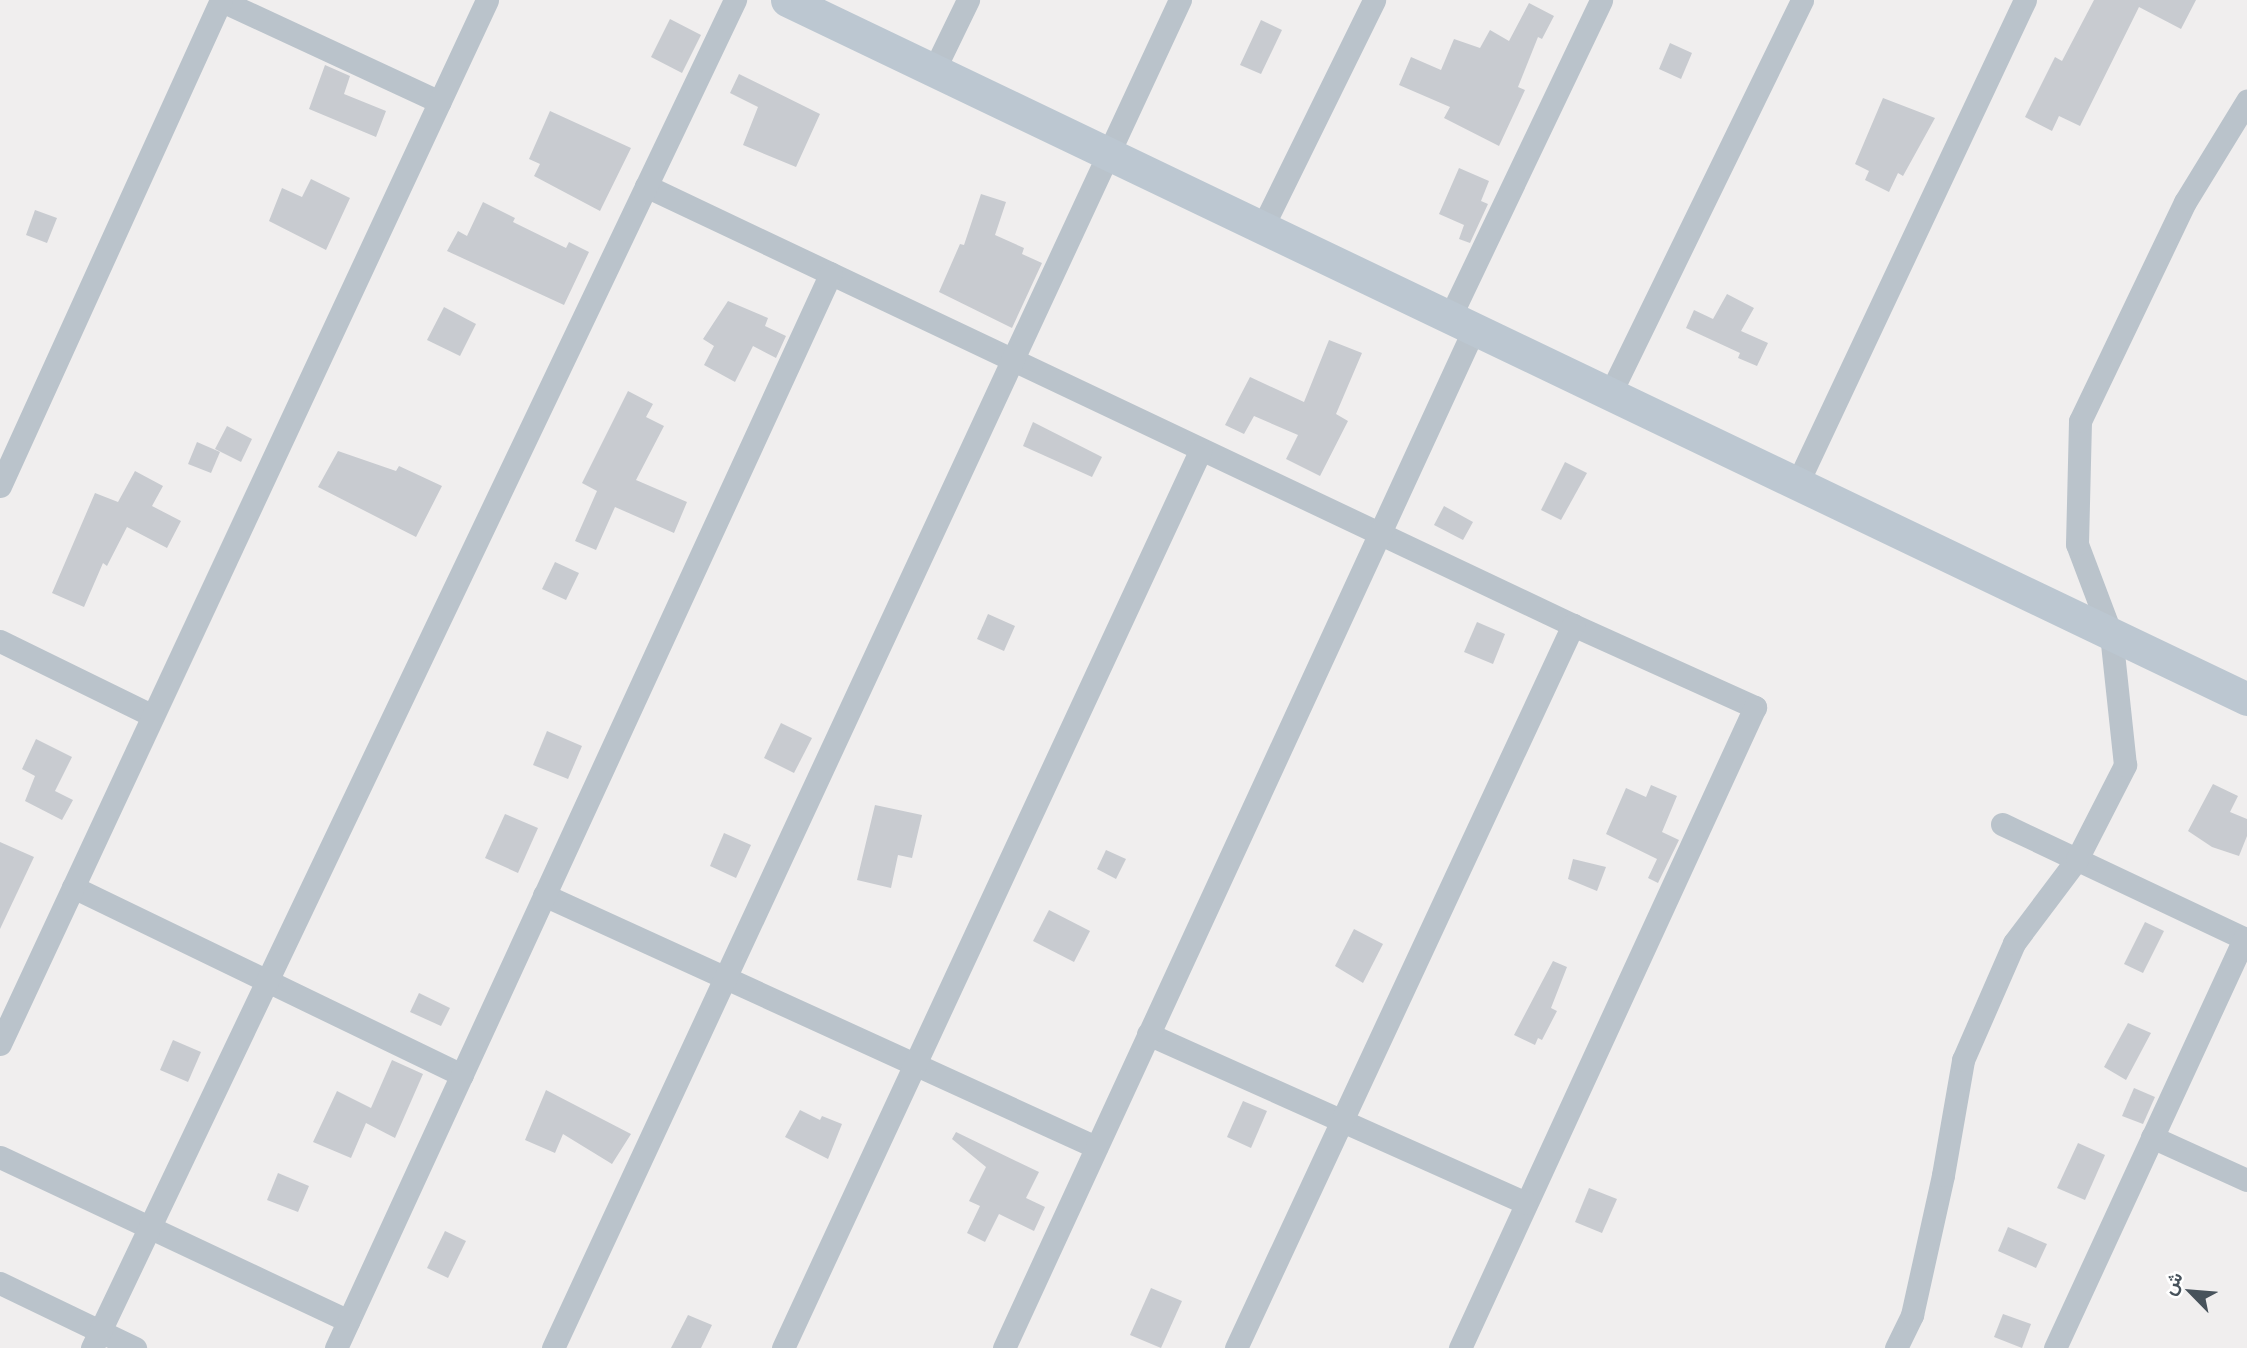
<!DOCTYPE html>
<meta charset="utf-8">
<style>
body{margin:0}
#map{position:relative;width:2247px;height:1348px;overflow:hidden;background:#f0eeee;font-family:"Golos Text",Vazirmatn,sans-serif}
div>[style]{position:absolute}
.building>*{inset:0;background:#c8cbd0}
.street>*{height:23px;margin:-11.5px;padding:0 11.5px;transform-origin:11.5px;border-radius:11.5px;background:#bac3cb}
.secondary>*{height:33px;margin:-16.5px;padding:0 16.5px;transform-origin:16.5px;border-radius:16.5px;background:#bcc7d1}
span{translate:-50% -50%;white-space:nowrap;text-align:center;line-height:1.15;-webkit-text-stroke:5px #fff;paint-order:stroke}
.north{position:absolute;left:2156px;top:1257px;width:70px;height:70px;-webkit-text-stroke:5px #fff;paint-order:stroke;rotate:295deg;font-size:19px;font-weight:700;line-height:28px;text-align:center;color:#47525b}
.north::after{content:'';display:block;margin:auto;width:24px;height:32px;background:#47525b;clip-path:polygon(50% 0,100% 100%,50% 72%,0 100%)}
</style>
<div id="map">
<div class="building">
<i style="clip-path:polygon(2094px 0,2196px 0,2181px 29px,2139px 7px,2080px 126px,2059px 116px,2052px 131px,2025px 117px,2055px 57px,2062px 61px)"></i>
<i style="clip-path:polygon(1529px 3px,1554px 16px,1542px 39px,1538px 37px,1518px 87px,1525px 90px,1499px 146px,1444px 118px,1450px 107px,1399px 85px,1411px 57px,1441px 70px,1454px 39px,1480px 48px,1490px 30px,1509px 41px)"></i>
<i style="clip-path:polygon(670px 19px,701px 35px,682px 73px,651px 57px)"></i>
<i style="clip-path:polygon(1261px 20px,1282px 30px,1261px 74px,1240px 65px)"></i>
<i style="clip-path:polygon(1670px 43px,1692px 53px,1681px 79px,1659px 69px)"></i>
<i style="clip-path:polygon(325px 65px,350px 76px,344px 94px,386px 111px,376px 137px,309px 109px)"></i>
<i style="clip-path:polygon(739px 74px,820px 114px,796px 167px,743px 145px,758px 107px,730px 93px)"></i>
<i style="clip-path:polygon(1883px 98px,1935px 118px,1903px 176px,1898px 173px,1889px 192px,1865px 180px,1869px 171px,1855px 164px)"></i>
<i style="clip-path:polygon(550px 111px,631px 148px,600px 211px,534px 176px,540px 164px,529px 159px)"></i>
<i style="clip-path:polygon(1459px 168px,1489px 181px,1481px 201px,1488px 204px,1470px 243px,1459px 239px,1464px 225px,1439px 214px)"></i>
<i style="clip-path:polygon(311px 179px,350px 198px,326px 250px,269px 221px,282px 188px,302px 197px)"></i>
<i style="clip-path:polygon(981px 194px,1006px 202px,995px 235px,1024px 248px,1022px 254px,1042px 263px,1012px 328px,939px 292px,960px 244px,964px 245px)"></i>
<i style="clip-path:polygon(483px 202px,515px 218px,513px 222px,566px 248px,569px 242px,589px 252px,564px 305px,447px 251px,458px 231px,467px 236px)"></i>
<i style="clip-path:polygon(35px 210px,57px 218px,47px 243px,26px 235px)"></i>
<i style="clip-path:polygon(1727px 294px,1754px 308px,1741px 331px,1768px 343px,1757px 366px,1738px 358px,1740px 353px,1686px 328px,1694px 310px,1713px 319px)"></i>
<i style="clip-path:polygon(728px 301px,768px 318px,765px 326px,786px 336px,776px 358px,753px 346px,735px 382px,704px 365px,714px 346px,703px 339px)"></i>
<i style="clip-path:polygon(444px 307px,476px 324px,460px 356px,427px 340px)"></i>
<i style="clip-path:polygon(1329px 340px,1362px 353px,1336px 414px,1348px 421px,1320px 476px,1286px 459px,1298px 435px,1254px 416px,1244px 434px,1225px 425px,1250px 377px,1304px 402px)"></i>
<i style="clip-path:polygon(628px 391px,653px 404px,646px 417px,664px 426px,636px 480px,687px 502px,674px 533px,615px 507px,596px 550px,575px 541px,597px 491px,582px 483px)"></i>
<i style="clip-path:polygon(1033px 422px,1102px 457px,1092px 477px,1023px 446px)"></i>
<i style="clip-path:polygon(227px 426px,252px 439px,241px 462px,215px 449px)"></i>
<i style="clip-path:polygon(197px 442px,220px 452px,211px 473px,188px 464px)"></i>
<i style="clip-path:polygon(338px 451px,396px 471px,399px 466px,442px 486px,416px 537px,318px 487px)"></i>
<i style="clip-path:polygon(1565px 462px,1587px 473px,1561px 520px,1541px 510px)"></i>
<i style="clip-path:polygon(135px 471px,163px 486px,152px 506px,181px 521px,167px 548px,127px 527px,107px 566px,103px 563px,84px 607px,52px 593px,95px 493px,118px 502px)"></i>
<i style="clip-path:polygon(1444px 506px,1473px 522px,1463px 540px,1434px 525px)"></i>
<i style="clip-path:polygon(555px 562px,579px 573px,566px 600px,542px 589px)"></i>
<i style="clip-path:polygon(988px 614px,1015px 626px,1004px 651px,977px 639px)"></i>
<i style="clip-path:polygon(1477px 622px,1505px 634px,1493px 664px,1464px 652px)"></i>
<i style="clip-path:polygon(781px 723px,812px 738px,794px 773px,764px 758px)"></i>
<i style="clip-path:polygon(547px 731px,582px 746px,568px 779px,533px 765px)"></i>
<i style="clip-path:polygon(36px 739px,72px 757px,55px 791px,73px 800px,62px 820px,25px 801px,35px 776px,22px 769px)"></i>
<i style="clip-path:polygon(2213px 784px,2238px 796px,2230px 812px,2247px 819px,2247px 836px,2239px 856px,2212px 847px,2188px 831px)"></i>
<i style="clip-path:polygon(1651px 785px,1677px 796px,1662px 832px,1679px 840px,1658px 883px,1648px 878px,1657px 859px,1606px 834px,1626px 788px,1646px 797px)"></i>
<i style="clip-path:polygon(875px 805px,922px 815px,912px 858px,898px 855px,891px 888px,857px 880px)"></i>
<i style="clip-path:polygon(505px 814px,538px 828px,518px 873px,485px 858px)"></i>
<i style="clip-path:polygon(724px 833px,751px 845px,736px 878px,710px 866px)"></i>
<i style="clip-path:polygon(0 842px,34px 857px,0 929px)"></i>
<i style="clip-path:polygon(1106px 850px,1126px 859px,1116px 879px,1097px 869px)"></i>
<i style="clip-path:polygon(1573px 859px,1606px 867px,1597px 891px,1568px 879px)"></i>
<i style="clip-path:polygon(1049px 910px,1090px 931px,1074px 962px,1033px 941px)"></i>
<i style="clip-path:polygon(2145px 922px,2164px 931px,2143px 973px,2124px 964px)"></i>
<i style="clip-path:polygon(1354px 929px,1383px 944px,1363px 983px,1335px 966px)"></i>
<i style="clip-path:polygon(1553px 961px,1567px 967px,1551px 1008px,1557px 1011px,1542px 1040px,1538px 1038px,1535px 1045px,1514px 1035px)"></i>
<i style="clip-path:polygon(419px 993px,450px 1008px,441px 1026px,410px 1012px)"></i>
<i style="clip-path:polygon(2128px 1023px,2151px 1033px,2126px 1080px,2104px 1067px)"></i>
<i style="clip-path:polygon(173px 1040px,201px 1052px,188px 1082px,160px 1070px)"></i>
<i style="clip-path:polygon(392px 1060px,423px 1074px,395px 1138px,366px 1123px,351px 1158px,313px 1142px,337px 1091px,371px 1108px)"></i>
<i style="clip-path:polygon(2134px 1088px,2155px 1097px,2143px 1124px,2122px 1116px)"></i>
<i style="clip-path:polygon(546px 1090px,631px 1134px,612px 1164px,563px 1134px,555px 1153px,525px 1140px)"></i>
<i style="clip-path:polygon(1243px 1101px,1267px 1111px,1251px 1148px,1227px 1137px)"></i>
<i style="clip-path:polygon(800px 1110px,820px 1120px,822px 1116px,842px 1124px,828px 1159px,785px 1137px)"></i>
<i style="clip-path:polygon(956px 1132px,1039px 1172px,1026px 1198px,1045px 1207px,1034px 1231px,999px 1214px,985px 1242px,967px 1233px,980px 1206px,969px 1201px,986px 1167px,952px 1139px)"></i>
<i style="clip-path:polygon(2078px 1143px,2105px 1155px,2085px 1200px,2057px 1188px)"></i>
<i style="clip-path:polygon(278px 1173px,309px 1186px,298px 1212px,267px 1200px)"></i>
<i style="clip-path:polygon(1589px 1188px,1617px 1199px,1602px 1233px,1575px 1222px)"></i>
<i style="clip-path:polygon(2008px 1227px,2047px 1244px,2036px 1268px,1998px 1251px)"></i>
<i style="clip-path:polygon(445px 1231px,466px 1241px,448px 1278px,427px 1268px)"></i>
<i style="clip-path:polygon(1151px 1288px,1182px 1301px,1161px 1348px,1130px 1335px)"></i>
<i style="clip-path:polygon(2003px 1314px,2031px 1324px,2022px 1348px,1994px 1337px)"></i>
<i style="clip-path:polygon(688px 1315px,712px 1325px,701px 1348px,671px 1348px)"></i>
</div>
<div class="street">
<i style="left:220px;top:0;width:242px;rotate:24.9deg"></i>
<i style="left:934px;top:70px;width:78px;rotate:-64.1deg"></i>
<i style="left:646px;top:186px;width:1026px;rotate:25.34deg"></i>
<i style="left:1573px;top:625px;width:200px;rotate:24.3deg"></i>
<i style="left:1755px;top:707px;width:706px;rotate:114.71deg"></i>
<i style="left:1262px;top:228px;width:254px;rotate:-63.8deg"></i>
<i style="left:1450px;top:317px;width:351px;rotate:-64.5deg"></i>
<i style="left:1610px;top:394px;width:438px;rotate:-64deg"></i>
<i style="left:1797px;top:484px;width:535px;rotate:-64.78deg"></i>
<i style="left:0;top:486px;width:534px;rotate:-65.55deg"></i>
<i style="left:0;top:641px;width:170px;rotate:26.1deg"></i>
<i style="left:2002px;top:824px;width:271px;rotate:25.3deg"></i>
<i style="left:73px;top:887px;width:432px;rotate:25.8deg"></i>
<i style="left:544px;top:895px;width:607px;rotate:24.54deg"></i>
<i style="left:1148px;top:1034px;width:414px;rotate:24.1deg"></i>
<i style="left:0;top:1044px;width:1152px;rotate:-64.99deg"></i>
<i style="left:2152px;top:1137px;width:104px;rotate:24.4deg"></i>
<i style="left:0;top:1157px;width:385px;rotate:25.2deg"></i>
<i style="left:0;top:1283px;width:150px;rotate:25.7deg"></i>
<i style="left:92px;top:1348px;width:1494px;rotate:-64.5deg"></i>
<i style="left:336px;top:1348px;width:1183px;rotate:-65.28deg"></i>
<i style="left:553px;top:1348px;width:1487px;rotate:-65.06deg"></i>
<i style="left:783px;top:1348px;width:991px;rotate:-65.06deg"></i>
<i style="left:1004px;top:1348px;width:1122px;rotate:-65.24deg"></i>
<i style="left:1236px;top:1348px;width:798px;rotate:-65.01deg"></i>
<i style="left:1896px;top:1348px;width:37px;rotate:-64deg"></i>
<i style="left:1912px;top:1315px;width:143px;rotate:-77.5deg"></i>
<i style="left:1943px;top:1175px;width:117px;rotate:-80.1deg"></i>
<i style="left:1963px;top:1060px;width:128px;rotate:-66.4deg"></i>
<i style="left:2014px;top:943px;width:105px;rotate:-53.1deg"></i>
<i style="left:2077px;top:859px;width:106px;rotate:-62.9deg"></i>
<i style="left:2125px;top:765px;width:132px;rotate:-96.1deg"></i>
<i style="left:2111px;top:634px;width:96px;rotate:-110.7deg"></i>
<i style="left:2077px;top:544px;width:123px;rotate:-88.6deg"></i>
<i style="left:2080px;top:421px;width:243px;rotate:-64.4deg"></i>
<i style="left:2185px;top:202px;width:119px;rotate:-58.5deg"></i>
<i style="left:2055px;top:1348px;width:451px;rotate:-65.2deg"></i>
</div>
<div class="secondary">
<i style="left:787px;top:0;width:1619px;rotate:25.58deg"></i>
</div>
<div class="north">ش</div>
</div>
